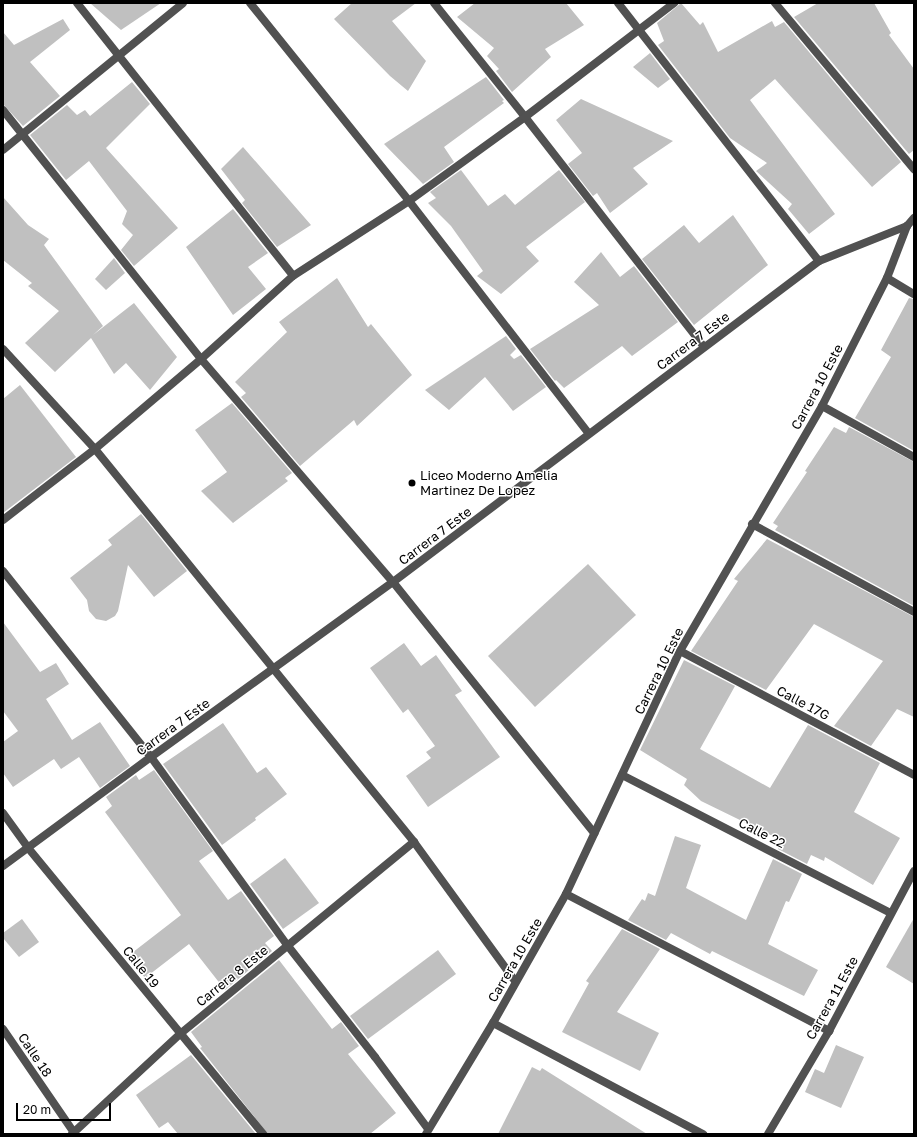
<!DOCTYPE html>
<style>
body{margin:0}
#map{position:relative;width:917px;height:1137px;overflow:hidden;background:#fff;font-family:"Golos Text",sans-serif}
div>[style]{position:absolute}
.building>*{inset:0;background:#c0c0c0}
.minor>*{height:8px;margin:-4px;padding:0 4px;transform-origin:4px;border-radius:4px;background:#515151}
.dots>*{width:11px;height:11px;translate:-50% -50%;box-sizing:border-box;border:2px solid #fff;border-radius:50%}
span{translate:-50% -50%;white-space:nowrap;text-align:center;line-height:1.15;-webkit-text-stroke:3px #fff;paint-order:stroke}
.street-label{font-size:13px;color:#000}
.poi-label{font-size:13px;color:#000}
.left{translate:0 -50%;text-align:left}
.frame{position:absolute;inset:0;border:4px solid #000;pointer-events:none}
.scale{position:absolute;left:16px;top:1103px;width:95px;height:18px;box-sizing:border-box;border:2px solid #000;border-top:0;padding-left:5px;font-size:12px;line-height:14px;white-space:nowrap;color:#000;-webkit-text-stroke:3px #fff;paint-order:stroke}
</style>
<div id="map">
<div class="building">
<i style="clip-path:polygon(90px 3px,161px 3px,121px 30px)"></i>
<i style="clip-path:polygon(352px 3px,416px 3px,392px 21px,426px 61px,408px 91px,390px 76px,334px 19px)"></i>
<i style="clip-path:polygon(475px 3px,566px 3px,584px 25px,545px 49px,551px 57px,512px 92px,496px 71px,499px 69px,487px 56px,494px 48px,457px 17px)"></i>
<i style="clip-path:polygon(681px 3px,700px 25px,703px 22px,718px 52px,772px 21px,775px 27px,784px 22px,901px 162px,872px 187px,775px 79px,750px 100px,835px 214px,809px 234px,788px 209px,792px 204px,756px 171px,767px 163px,730px 138px,658px 45px,664px 41px,657px 23px)"></i>
<i style="clip-path:polygon(818px 3px,874px 3px,891px 33px,889px 35px,914px 69px,914px 150px,909px 154px,794px 17px)"></i>
<i style="clip-path:polygon(63px 19px,70px 30px,30px 62px,60px 96px,23px 126px,3px 104px,3px 32px,14px 45px)"></i>
<i style="clip-path:polygon(650px 53px,670px 79px,658px 88px,633px 67px)"></i>
<i style="clip-path:polygon(486px 77px,504px 100px,502px 101px,504px 103px,444px 147px,454px 162px,423px 184px,384px 144px)"></i>
<i style="clip-path:polygon(132px 82px,150px 104px,106px 148px,178px 228px,134px 266px,121px 250px,133px 235px,122px 224px,127px 211px,89px 161px,66px 180px,30px 135px,67px 105px,77px 115px,85px 110px,90px 116px)"></i>
<i style="clip-path:polygon(581px 99px,673px 141px,633px 168px,648px 184px,610px 213px,597px 193px,593px 196px,568px 164px,582px 153px,556px 120px)"></i>
<i style="clip-path:polygon(243px 147px,311px 225px,277px 247px,242px 203px,245px 200px,221px 169px)"></i>
<i style="clip-path:polygon(461px 170px,488px 206px,505px 194px,515px 205px,559px 170px,585px 202px,526px 247px,539px 261px,501px 294px,477px 276px,483px 271px,451px 226px,428px 203px,436px 198px,430px 192px)"></i>
<i style="clip-path:polygon(3px 197px,28px 225px,49px 239px,44px 245px,103px 326px,93px 335px,134px 303px,177px 357px,150px 390px,126px 363px,114px 374px,91px 338px,55px 372px,25px 343px,59px 311px,28px 286px,32px 283px,3px 260px)"></i>
<i style="clip-path:polygon(233px 209px,268px 253px,248px 267px,266px 289px,233px 315px,186px 247px)"></i>
<i style="clip-path:polygon(733px 215px,768px 265px,694px 325px,642px 259px,684px 225px,699px 243px)"></i>
<i style="clip-path:polygon(601px 252px,620px 277px,634px 266px,678px 322px,632px 356px,622px 346px,564px 388px,556px 380px,555px 381px,530px 349px,599px 305px,574px 282px)"></i>
<i style="clip-path:polygon(114px 258px,125px 273px,106px 290px,95px 279px)"></i>
<i style="clip-path:polygon(337px 278px,368px 327px,371px 324px,412px 375px,357px 426px,354px 420px,300px 466px,241px 397px,246px 393px,235px 382px,287px 332px,279px 322px)"></i>
<i style="clip-path:polygon(909px 298px,914px 299px,914px 451px,855px 418px,891px 357px,881px 350px)"></i>
<i style="clip-path:polygon(506px 336px,516px 349px,510px 355px,514px 359px,521px 355px,546px 387px,513px 411px,485px 377px,449px 410px,425px 390px)"></i>
<i style="clip-path:polygon(20px 385px,76px 457px,3px 513px,3px 399px)"></i>
<i style="clip-path:polygon(232px 403px,292px 473px,285px 478px,288px 481px,233px 523px,201px 491px,227px 472px,195px 430px)"></i>
<i style="clip-path:polygon(834px 427px,846px 433px,849px 427px,914px 462px,914px 606px,775px 530px,778px 526px,773px 523px,807px 472px,805px 471px)"></i>
<i style="clip-path:polygon(141px 514px,187px 571px,154px 597px,128px 565px,118px 611px,115px 616px,106px 621px,96px 619px,89px 611px,87px 600px,70px 578px,112px 545px,108px 540px)"></i>
<i style="clip-path:polygon(767px 539px,914px 617px,914px 717px,897px 709px,871px 746px,834px 726px,883px 661px,814px 624px,766px 690px,691px 651px,738px 581px,734px 579px)"></i>
<i style="clip-path:polygon(588px 564px,636px 615px,535px 707px,488px 656px)"></i>
<i style="clip-path:polygon(3px 622px,40px 672px,56px 663px,69px 684px,46px 699px,72px 740px,100px 722px,130px 766px,100px 788px,79px 757px,61px 769px,54px 759px,13px 787px,3px 773px,3px 742px,18px 731px,3px 711px)"></i>
<i style="clip-path:polygon(404px 643px,421px 666px,436px 655px,462px 691px,455px 695px,500px 757px,428px 807px,406px 776px,431px 758px,426px 752px,435px 746px,408px 709px,403px 713px,370px 668px)"></i>
<i style="clip-path:polygon(684px 660px,735px 686px,700px 749px,770px 788px,808px 725px,880px 763px,854px 812px,900px 838px,873px 885px,825px 857px,824px 861px,811px 855px,807px 864px,778px 849px,781px 840px,701px 801px,684px 785px,687px 779px,640px 750px)"></i>
<i style="clip-path:polygon(223px 723px,257px 773px,266px 767px,287px 794px,255px 818px,256px 820px,222px 845px,163px 764px)"></i>
<i style="clip-path:polygon(154px 770px,213px 851px,199px 861px,228px 900px,241px 891px,274px 936px,265px 943px,272px 951px,225px 990px,189px 944px,145px 978px,128px 956px,181px 915px,105px 812px,112px 806px,106px 797px,136px 775px,139px 780px)"></i>
<i style="clip-path:polygon(675px 836px,701px 845px,686px 888px,746px 920px,773px 859px,802px 874px,789px 902px,786px 901px,768px 944px,818px 970px,804px 996px,712px 951px,710px 954px,671px 933px,666px 940px,628px 920px,642px 899px,645px 901px,648px 893px,655px 896px)"></i>
<i style="clip-path:polygon(285px 858px,319px 903px,283px 929px,250px 884px)"></i>
<i style="clip-path:polygon(914px 918px,914px 984px,886px 967px)"></i>
<i style="clip-path:polygon(22px 919px,39px 942px,19px 957px,3px 938px,3px 933px)"></i>
<i style="clip-path:polygon(622px 929px,660px 949px,617px 1012px,659px 1033px,640px 1071px,562px 1032px,589px 983px,586px 981px)"></i>
<i style="clip-path:polygon(438px 950px,456px 974px,368px 1039px,350px 1016px)"></i>
<i style="clip-path:polygon(279px 960px,332px 1029px,341px 1022px,359px 1046px,348px 1054px,396px 1113px,370px 1134px,268px 1134px,200px 1048px,202px 1047px,191px 1032px)"></i>
<i style="clip-path:polygon(836px 1045px,864px 1057px,841px 1108px,805px 1092px,815px 1069px,824px 1073px)"></i>
<i style="clip-path:polygon(191px 1055px,256px 1134px,178px 1134px,168px 1122px,159px 1128px,136px 1095px)"></i>
<i style="clip-path:polygon(532px 1067px,540px 1071px,542px 1068px,647px 1134px,498px 1134px)"></i>
</div>
<div class="minor">
<i style="left:77px;top:3px;width:348px;rotate:51.6deg"></i>
<i style="left:250px;top:3px;width:254px;rotate:51.2deg"></i>
<i style="left:409px;top:201px;width:294px;rotate:52.3deg"></i>
<i style="left:434px;top:3px;width:146px;rotate:51.4deg"></i>
<i style="left:525px;top:117px;width:291px;rotate:52.1deg"></i>
<i style="left:618px;top:3px;width:327px;rotate:52.1deg"></i>
<i style="left:775px;top:3px;width:217px;rotate:50.1deg"></i>
<i style="left:3px;top:110px;width:318px;rotate:51.5deg"></i>
<i style="left:201px;top:359px;width:294px;rotate:49.3deg"></i>
<i style="left:393px;top:582px;width:322px;rotate:51.3deg"></i>
<i style="left:3px;top:150px;width:232px;rotate:-39.2deg"></i>
<i style="left:887px;top:278px;width:31px;rotate:31deg"></i>
<i style="left:3px;top:349px;width:136px;rotate:47.4deg"></i>
<i style="left:95px;top:449px;width:506px;rotate:50.93deg"></i>
<i style="left:414px;top:842px;width:172px;rotate:54deg"></i>
<i style="left:822px;top:406px;width:105px;rotate:29deg"></i>
<i style="left:3px;top:520px;width:116px;rotate:-37.7deg"></i>
<i style="left:95px;top:449px;width:139px;rotate:-40.3deg"></i>
<i style="left:201px;top:359px;width:124px;rotate:-42.1deg"></i>
<i style="left:293px;top:276px;width:138px;rotate:-32.9deg"></i>
<i style="left:409px;top:201px;width:143px;rotate:-35.9deg"></i>
<i style="left:525px;top:117px;width:188px;rotate:-37.4deg"></i>
<i style="left:752px;top:524px;width:184px;rotate:28.5deg"></i>
<i style="left:3px;top:571px;width:238px;rotate:51.5deg"></i>
<i style="left:151px;top:757px;width:233px;rotate:54.1deg"></i>
<i style="left:288px;top:946px;width:141px;rotate:51.9deg"></i>
<i style="left:375px;top:1057px;width:89px;rotate:53.6deg"></i>
<i style="left:680px;top:651px;width:265px;rotate:27.9deg"></i>
<i style="left:622px;top:775px;width:302px;rotate:27.2deg"></i>
<i style="left:3px;top:813px;width:44px;rotate:54.2deg"></i>
<i style="left:29px;top:849px;width:369px;rotate:50.6deg"></i>
<i style="left:3px;top:866px;width:184px;rotate:-36.4deg"></i>
<i style="left:151px;top:757px;width:299px;rotate:-35.9deg"></i>
<i style="left:393px;top:582px;width:533px;rotate:-37deg"></i>
<i style="left:819px;top:261px;width:95px;rotate:-21.7deg"></i>
<i style="left:566px;top:894px;width:297px;rotate:27.5deg"></i>
<i style="left:493px;top:1023px;width:238px;rotate:27.9deg"></i>
<i style="left:3px;top:1029px;width:127px;rotate:55.6deg"></i>
<i style="left:72px;top:1134px;width:147px;rotate:-42.8deg"></i>
<i style="left:180px;top:1034px;width:303px;rotate:-39.4deg"></i>
<i style="left:426px;top:1134px;width:130px;rotate:-58.9deg"></i>
<i style="left:493px;top:1023px;width:148px;rotate:-60.5deg"></i>
<i style="left:566px;top:894px;width:268px;rotate:-64.9deg"></i>
<i style="left:680px;top:651px;width:283px;rotate:-59.9deg"></i>
<i style="left:822px;top:406px;width:144px;rotate:-63.1deg"></i>
<i style="left:887px;top:278px;width:56px;rotate:-69deg"></i>
<i style="left:907px;top:226px;width:11px;rotate:-49deg"></i>
<i style="left:768px;top:1134px;width:120px;rotate:-59.4deg"></i>
<i style="left:829px;top:1031px;width:181px;rotate:-62deg"></i>
</div>
<div class="dots">
<i style="left:412px;top:483px;background:#000"></i>
</div>
<div class="street-label">
<span style="left:693px;top:341px;rotate:-37deg">Carrera 7 Este</span>
<span style="left:817px;top:387px;rotate:-62deg">Carrera 10 Este</span>
<span style="left:435px;top:536px;rotate:-37deg">Carrera 7 Este</span>
<span style="left:659px;top:671px;rotate:-64deg">Carrera 10 Este</span>
<span style="left:803px;top:703px;rotate:28deg">Calle 17G</span>
<span style="left:173px;top:727px;rotate:-36deg">Carrera 7 Este</span>
<span style="left:762px;top:833px;rotate:27deg">Calle 22</span>
<span style="left:515px;top:960px;rotate:-60deg">Carrera 10 Este</span>
<span style="left:141px;top:967px;rotate:51deg">Calle 19</span>
<span style="left:232px;top:976px;rotate:-39deg">Carrera 8 Este</span>
<span style="left:832px;top:998px;rotate:-61deg">Carrera 11 Este</span>
<span style="left:35px;top:1055px;rotate:56deg">Calle 18</span>
</div>
<div class="poi-label">
<span class="left" style="left:420px;top:483px">Liceo Moderno Amelia<br>Martinez De Lopez</span>
</div>
<div class="frame"></div>
<div class="scale">20 m</div>
</div>
